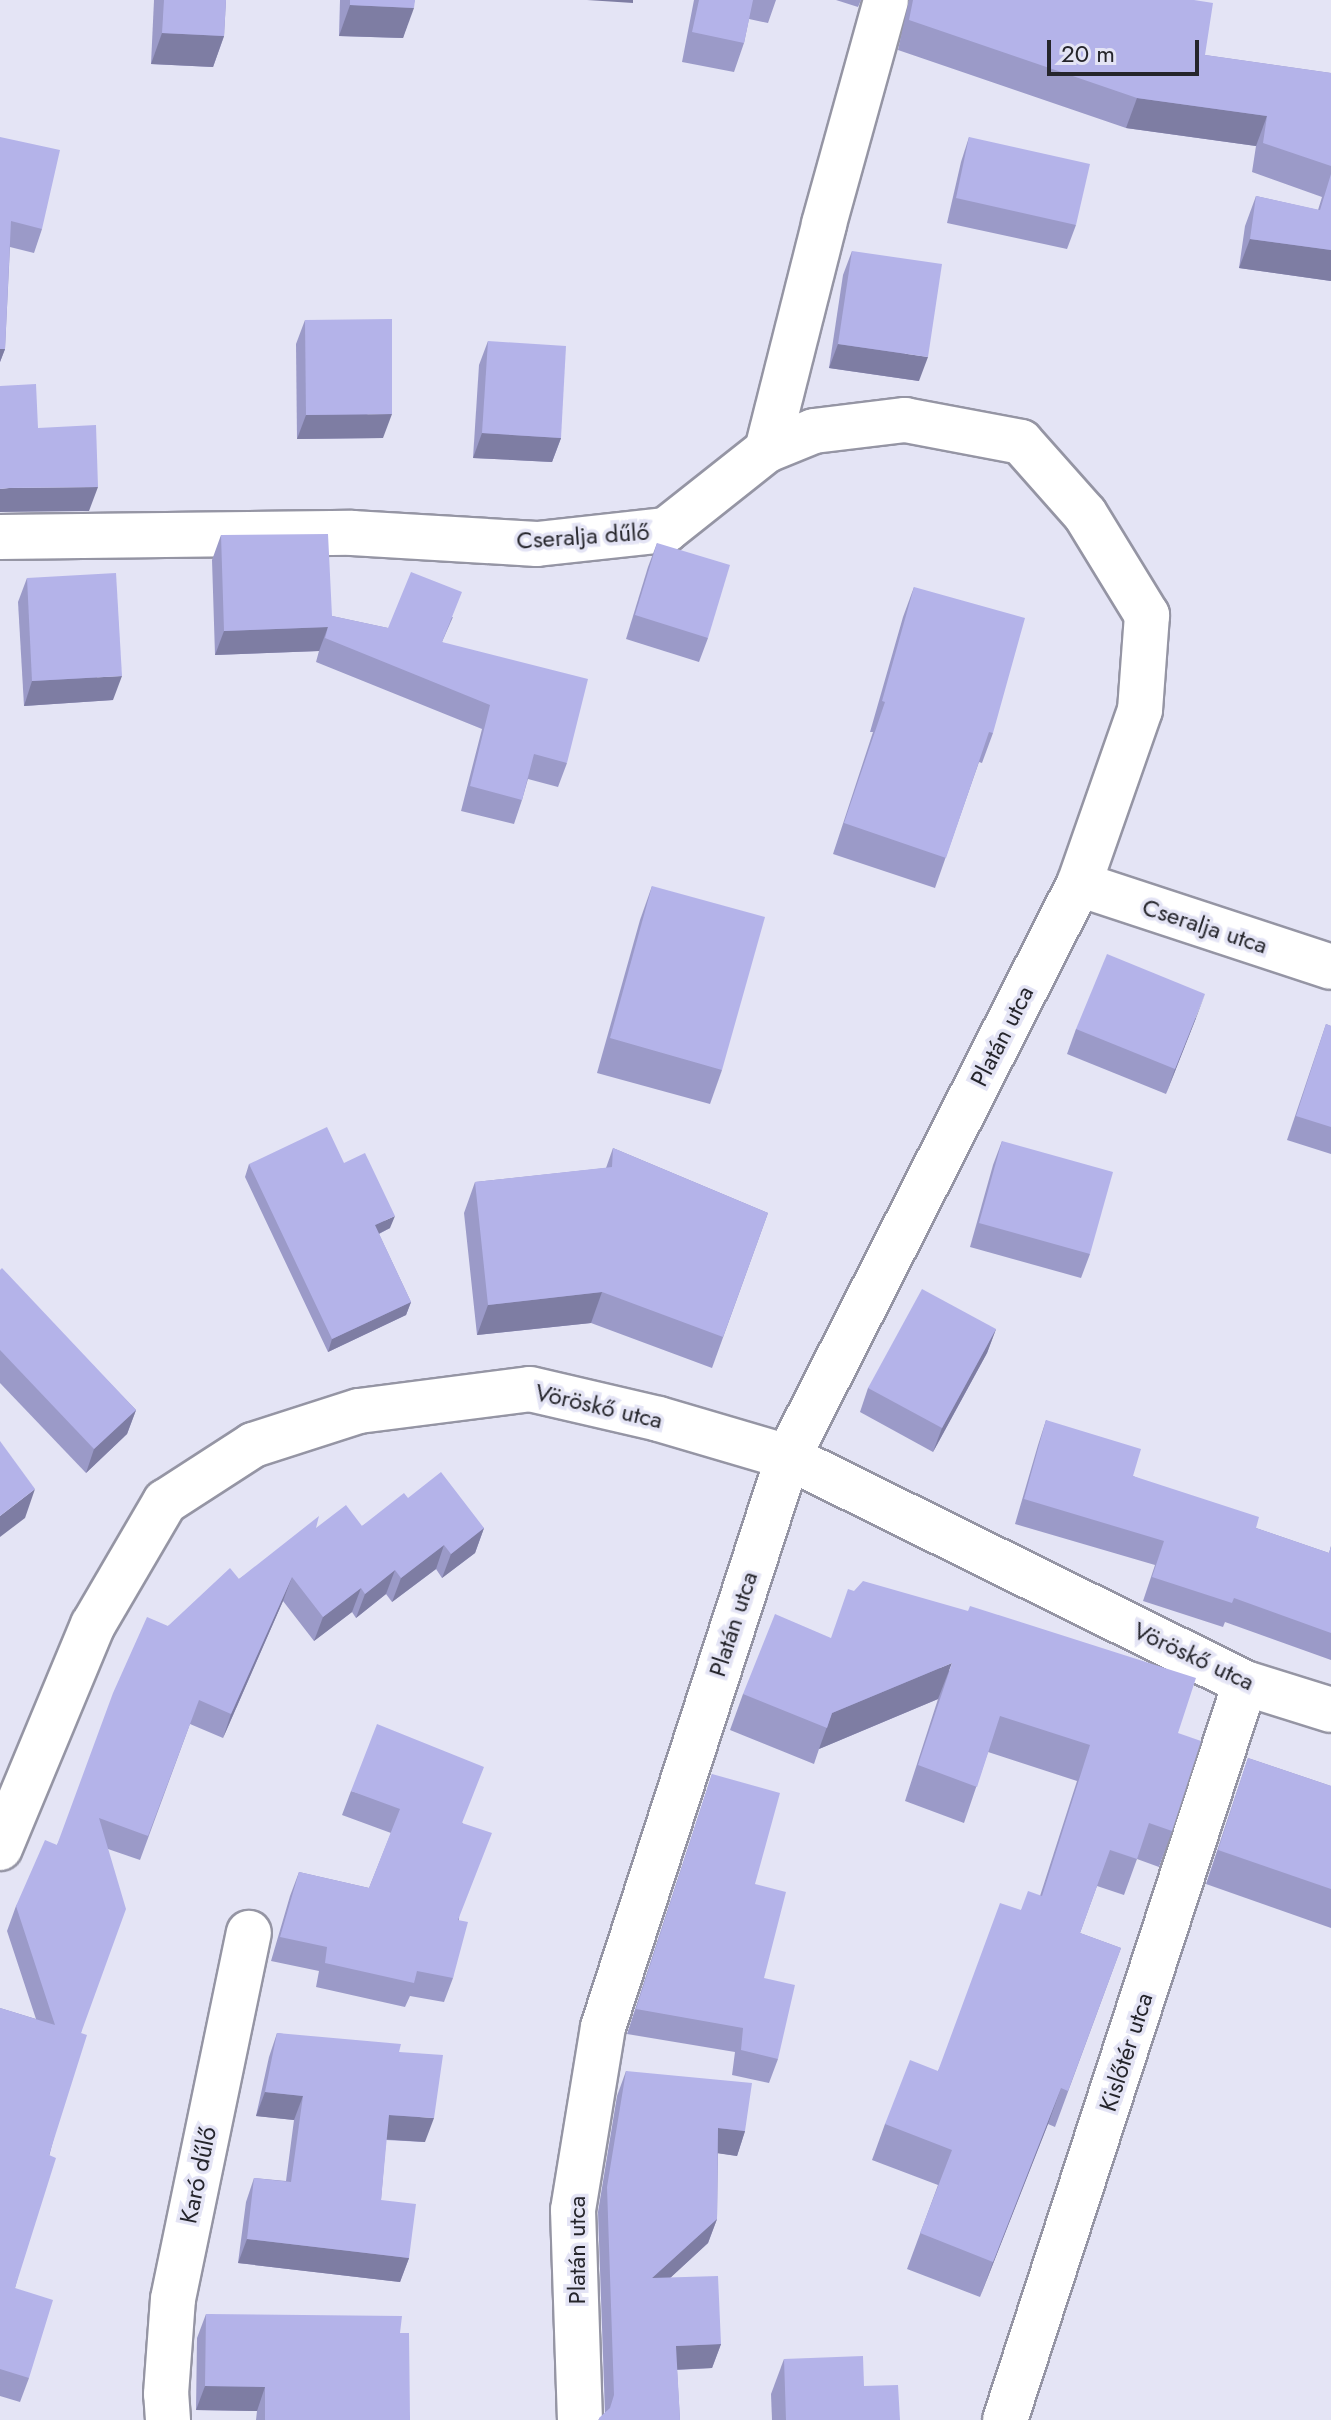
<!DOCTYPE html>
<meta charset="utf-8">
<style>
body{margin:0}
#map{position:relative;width:1331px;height:2420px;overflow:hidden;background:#e4e4f5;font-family:Jost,sans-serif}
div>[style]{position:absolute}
.roads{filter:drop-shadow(2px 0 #9595a4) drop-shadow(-2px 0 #9595a4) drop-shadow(0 2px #9595a4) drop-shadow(0 -2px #9595a4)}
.street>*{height:44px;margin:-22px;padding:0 22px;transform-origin:22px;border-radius:22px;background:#fff}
.wall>*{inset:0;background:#9b9ac8}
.shaded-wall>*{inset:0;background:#7e7da3}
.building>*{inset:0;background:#b4b3e9}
span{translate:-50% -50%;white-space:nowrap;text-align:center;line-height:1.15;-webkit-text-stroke:7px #e4e4f5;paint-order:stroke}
.street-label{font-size:24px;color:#25252b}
.scale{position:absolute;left:1047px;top:40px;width:152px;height:36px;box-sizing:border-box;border:4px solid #25252b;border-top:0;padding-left:10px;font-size:24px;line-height:28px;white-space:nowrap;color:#25252b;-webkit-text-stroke:6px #e4e4f5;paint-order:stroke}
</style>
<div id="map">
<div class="roads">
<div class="street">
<i style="left:767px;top:450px;width:233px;rotate:-75.8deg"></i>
<i style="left:824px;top:224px;width:232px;rotate:-74.5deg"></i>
<i style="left:0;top:537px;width:352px;rotate:-0.7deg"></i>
<i style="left:352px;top:533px;width:185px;rotate:3.4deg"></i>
<i style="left:537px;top:544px;width:130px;rotate:-6.2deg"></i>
<i style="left:666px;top:530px;width:129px;rotate:-38.4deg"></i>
<i style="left:767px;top:450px;width:51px;rotate:-22deg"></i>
<i style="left:814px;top:431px;width:92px;rotate:-6.9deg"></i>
<i style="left:905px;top:420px;width:118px;rotate:10.7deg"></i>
<i style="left:1021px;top:442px;width:96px;rotate:48.4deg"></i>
<i style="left:1085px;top:514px;width:119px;rotate:58.5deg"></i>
<i style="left:1147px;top:615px;width:95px;rotate:94.2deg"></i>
<i style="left:1140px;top:710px;width:184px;rotate:109.3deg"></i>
<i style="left:1079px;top:884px;width:643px;rotate:116.92deg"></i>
<i style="left:788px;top:1457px;width:599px;rotate:107.98deg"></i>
<i style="left:603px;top:2027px;width:185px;rotate:99.3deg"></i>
<i style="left:573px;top:2210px;width:210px;rotate:88.1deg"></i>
<i style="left:1079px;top:884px;width:265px;rotate:18.2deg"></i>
<i style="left:0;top:1848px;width:242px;rotate:-67.4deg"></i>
<i style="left:93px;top:1625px;width:143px;rotate:-59.7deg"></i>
<i style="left:165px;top:1502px;width:105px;rotate:-32.9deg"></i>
<i style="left:253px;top:1445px;width:111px;rotate:-17.8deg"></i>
<i style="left:359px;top:1411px;width:172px;rotate:-7.3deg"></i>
<i style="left:530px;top:1389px;width:132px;rotate:13.1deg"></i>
<i style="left:659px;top:1419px;width:134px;rotate:16.4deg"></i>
<i style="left:788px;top:1457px;width:510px;rotate:26.31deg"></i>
<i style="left:1245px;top:1683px;width:90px;rotate:17.4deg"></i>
<i style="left:168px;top:2420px;width:26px;rotate:-94deg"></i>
<i style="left:166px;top:2394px;width:95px;rotate:-85.8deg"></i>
<i style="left:173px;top:2299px;width:374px;rotate:-78.3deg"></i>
<i style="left:1005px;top:2420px;width:775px;rotate:-71.96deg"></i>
</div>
</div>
<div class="wall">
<i style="clip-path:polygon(154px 0,226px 0,224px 36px,213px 67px,151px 64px)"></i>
<i style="clip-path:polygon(340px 0,415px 0,403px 38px,339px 36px)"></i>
<i style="clip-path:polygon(694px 0,776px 0,768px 23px,749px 19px,744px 43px,734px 72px,682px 62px)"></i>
<i style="clip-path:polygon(836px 0,861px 0,858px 7px)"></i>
<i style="clip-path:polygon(909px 0,1194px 0,1205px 55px,1331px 73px,1331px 281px,1239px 268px,1245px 226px,1256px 196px,1318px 210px,1322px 197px,1252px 172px,1256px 146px,1126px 128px,898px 50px)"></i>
<i style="clip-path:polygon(0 137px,42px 229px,34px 253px,10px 247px,5px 349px,0 362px)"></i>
<i style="clip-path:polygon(969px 137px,1076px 225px,1067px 249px,947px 223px,961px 162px)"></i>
<i style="clip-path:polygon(852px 251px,919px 381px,829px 368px,843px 275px)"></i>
<i style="clip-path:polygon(305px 320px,383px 438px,297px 439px,296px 344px)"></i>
<i style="clip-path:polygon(488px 341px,561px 438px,552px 462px,473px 458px,479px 365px)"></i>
<i style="clip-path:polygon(221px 535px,332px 616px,388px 628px,453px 617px,442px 642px,567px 763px,558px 787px,528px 779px,522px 800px,514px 824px,461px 811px,482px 729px,316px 662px,319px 651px,215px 655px,212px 560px)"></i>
<i style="clip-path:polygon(657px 543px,708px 638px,699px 662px,626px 639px,648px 567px)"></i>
<i style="clip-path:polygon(27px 578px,113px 700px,24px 706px,18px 602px)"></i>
<i style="clip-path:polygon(914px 587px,993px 733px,982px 763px,979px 762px,935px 888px,833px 854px,873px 732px,870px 732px,903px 617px)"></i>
<i style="clip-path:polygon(652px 886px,722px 1070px,710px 1104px,597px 1073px,640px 920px)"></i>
<i style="clip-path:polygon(1196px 1018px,1166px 1094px,1067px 1054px,1076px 1029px)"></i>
<i style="clip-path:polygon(1326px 1024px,1331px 1026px,1331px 1154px,1287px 1140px)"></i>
<i style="clip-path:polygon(1002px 1141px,1090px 1254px,1081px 1278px,970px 1247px,993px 1165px)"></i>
<i style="clip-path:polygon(613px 1148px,768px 1213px,712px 1368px,591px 1323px,477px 1335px,464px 1213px,475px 1182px,606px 1168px)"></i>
<i style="clip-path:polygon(344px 1163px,390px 1228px,379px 1234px,411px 1302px,406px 1315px,328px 1352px,245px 1177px,249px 1164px)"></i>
<i style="clip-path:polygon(0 1270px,136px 1410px,127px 1434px,86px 1473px,0 1383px)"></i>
<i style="clip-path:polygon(996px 1329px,987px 1353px,933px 1452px,860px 1412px,868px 1388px)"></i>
<i style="clip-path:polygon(1046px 1420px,1133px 1476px,1256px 1528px,1329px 1553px,1331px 1546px,1331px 1660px,1225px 1622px,1223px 1627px,1143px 1601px,1155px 1565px,1015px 1524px,1038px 1445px)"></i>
<i style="clip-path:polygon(408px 1498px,484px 1528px,475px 1553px,442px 1578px,436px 1569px,392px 1602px,386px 1594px,356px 1618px,352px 1612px,314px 1641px,283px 1601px,223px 1738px,190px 1724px,140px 1860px,108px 1849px,81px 2033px,15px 2288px,29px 2378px,20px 2402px,0 2396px,0 2008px,36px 2019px,7px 1931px,16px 1906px,57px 1845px,168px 1626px,316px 1528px,362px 1526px)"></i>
<i style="clip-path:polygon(831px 1638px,1178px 1733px,1172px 1831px,1159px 1867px,1137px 1859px,1124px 1895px,1097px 1886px,1080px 1933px,1121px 1948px,1055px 2127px,1048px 2124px,980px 2297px,907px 2269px,938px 2185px,872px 2160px,885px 2124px,938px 2071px,1021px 1910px,1040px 1896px,1077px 1781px,988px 1752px,964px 1823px,905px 1801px,938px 1699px,819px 1749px,814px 1764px,730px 1730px,743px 1694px)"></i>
<i style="clip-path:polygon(1248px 1758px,1331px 1786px,1331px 1928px,1206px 1884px)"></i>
<i style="clip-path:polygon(712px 1774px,755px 1884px,764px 1978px,778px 2059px,769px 2083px,732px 2075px,735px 2052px,627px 2034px)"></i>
<i style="clip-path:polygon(351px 1791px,463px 1823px,459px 1920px,453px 1978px,444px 2002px,410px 1996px,405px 2007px,316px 1987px,319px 1971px,271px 1961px,290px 1896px,299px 1872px,369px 1888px,391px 1833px,342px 1815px)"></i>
<i style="clip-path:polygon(277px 2033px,399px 2052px,425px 2142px,386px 2140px,381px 2200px,409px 2258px,400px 2282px,238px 2263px,246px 2202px,254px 2178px,286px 2181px,294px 2120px,256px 2116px,269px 2057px)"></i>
<i style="clip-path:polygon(626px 2071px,745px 2131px,737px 2156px,718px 2153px,717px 2219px,708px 2243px,670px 2278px,721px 2344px,712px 2368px,677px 2370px,680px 2420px,598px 2420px,605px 2413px,598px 2212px,617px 2096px)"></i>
<i style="clip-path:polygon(206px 2314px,400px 2333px,410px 2420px,256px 2420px,257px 2411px,196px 2410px,197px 2338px)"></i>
<i style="clip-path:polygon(784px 2359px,900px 2420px,772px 2420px,771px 2394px)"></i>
</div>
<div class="shaded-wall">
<i style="clip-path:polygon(587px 0,633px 0,633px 3px)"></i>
<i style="clip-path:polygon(350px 5px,414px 8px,403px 38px,339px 36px)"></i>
<i style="clip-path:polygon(162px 33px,224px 36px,213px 67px,151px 64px)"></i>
<i style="clip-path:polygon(1137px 98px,1267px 116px,1256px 146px,1126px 128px)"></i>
<i style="clip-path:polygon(1250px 239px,1331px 250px,1331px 281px,1239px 268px)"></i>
<i style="clip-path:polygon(838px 344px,928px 357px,919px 381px,829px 368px)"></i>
<i style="clip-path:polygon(0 349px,5px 349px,0 362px)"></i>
<i style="clip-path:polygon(392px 414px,383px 438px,297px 439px,306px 415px)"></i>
<i style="clip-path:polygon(482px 433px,561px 438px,552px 462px,473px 458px)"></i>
<i style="clip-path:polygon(98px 487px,89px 511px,0 512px,0 489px,9px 488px)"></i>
<i style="clip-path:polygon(328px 627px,319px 651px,215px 655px,224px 631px)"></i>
<i style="clip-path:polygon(122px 676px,113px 700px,24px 706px,32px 681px)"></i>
<i style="clip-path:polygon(1205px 994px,1196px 1018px,1166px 1094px,1175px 1069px)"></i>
<i style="clip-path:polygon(395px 1216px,390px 1228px,370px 1238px,375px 1225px)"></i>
<i style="clip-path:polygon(602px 1292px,591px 1323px,477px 1335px,488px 1305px)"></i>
<i style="clip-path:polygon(411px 1302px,406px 1315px,328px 1352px,332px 1339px)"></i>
<i style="clip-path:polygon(996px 1329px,987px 1353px,933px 1452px,942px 1428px)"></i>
<i style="clip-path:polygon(136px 1410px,127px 1434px,86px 1473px,94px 1449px)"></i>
<i style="clip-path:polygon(35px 1489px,25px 1518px,0 1537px,0 1516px)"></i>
<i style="clip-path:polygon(484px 1528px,475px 1553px,442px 1578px,451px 1554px)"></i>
<i style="clip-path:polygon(444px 1545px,436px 1569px,392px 1602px,401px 1578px)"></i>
<i style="clip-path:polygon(395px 1570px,386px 1594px,356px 1618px,365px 1594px)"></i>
<i style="clip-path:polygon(292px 1577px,283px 1601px,223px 1738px,231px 1714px)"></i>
<i style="clip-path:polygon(361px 1588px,352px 1612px,314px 1641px,323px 1617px)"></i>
<i style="clip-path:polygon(952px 1663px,938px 1699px,819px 1749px,832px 1713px)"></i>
<i style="clip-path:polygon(1061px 2088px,1048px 2124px,980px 2297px,993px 2262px)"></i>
<i style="clip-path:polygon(265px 2092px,303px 2096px,294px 2120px,256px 2116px)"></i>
<i style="clip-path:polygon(389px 2115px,434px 2118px,425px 2142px,380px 2139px)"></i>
<i style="clip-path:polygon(718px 2128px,745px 2131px,737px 2156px,709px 2152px)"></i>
<i style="clip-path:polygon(717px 2219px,708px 2243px,643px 2303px,652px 2278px)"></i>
<i style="clip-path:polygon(247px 2239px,409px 2258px,400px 2282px,238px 2263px)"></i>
<i style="clip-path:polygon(721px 2344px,712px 2368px,667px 2370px,676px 2346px)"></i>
<i style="clip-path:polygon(205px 2386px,265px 2387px,257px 2411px,196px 2410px)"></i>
</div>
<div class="building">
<i style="clip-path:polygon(164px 0,226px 0,224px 36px,162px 33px)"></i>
<i style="clip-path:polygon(350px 0,415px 0,414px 8px,350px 5px)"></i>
<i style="clip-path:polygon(699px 0,753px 0,744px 43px,692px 32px)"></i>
<i style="clip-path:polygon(913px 0,1194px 0,1213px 3px,1205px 55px,1331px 73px,1331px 166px,1263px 143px,1267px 116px,1137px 98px,909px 20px)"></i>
<i style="clip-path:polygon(0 137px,60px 150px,42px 229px,11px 221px,5px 349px,0 349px)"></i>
<i style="clip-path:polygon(969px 137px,1090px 164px,1076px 225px,956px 198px)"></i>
<i style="clip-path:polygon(1331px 174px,1331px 250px,1250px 239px,1256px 196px,1320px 210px)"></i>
<i style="clip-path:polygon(852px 251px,942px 264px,928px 357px,838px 344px)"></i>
<i style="clip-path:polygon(392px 319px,392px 414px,306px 415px,305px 320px)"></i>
<i style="clip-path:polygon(488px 341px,566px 346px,561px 438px,482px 433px)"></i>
<i style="clip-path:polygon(36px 384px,38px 428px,96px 425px,98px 487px,9px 488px,0 489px,0 386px)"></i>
<i style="clip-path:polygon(328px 534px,332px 616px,388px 628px,411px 572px,462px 592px,442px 642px,588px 679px,567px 763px,534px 754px,522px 800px,470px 786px,490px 705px,325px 638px,328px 627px,224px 631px,221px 535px)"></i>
<i style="clip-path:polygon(657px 543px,730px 565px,708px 638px,635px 615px)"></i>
<i style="clip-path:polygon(116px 573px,122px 676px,32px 681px,27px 578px)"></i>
<i style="clip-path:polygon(914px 587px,1025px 618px,993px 733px,989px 732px,946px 858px,844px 823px,885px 702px,882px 701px)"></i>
<i style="clip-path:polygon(652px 886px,765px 917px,722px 1070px,610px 1038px)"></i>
<i style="clip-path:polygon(1107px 954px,1205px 994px,1175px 1069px,1076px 1029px)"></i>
<i style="clip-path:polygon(1326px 1024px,1331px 1026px,1331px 1127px,1296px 1116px)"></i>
<i style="clip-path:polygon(327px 1127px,344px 1163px,365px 1153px,395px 1216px,375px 1225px,411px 1302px,332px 1339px,249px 1164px)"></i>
<i style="clip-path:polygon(1002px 1141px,1113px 1172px,1090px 1254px,979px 1223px)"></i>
<i style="clip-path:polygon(613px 1148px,768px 1213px,723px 1337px,602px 1292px,488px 1305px,475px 1182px,612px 1167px)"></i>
<i style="clip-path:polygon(2px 1268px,136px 1410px,94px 1449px,0 1350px,0 1270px)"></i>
<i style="clip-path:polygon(922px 1289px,996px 1329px,942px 1428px,868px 1388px)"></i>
<i style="clip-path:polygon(1046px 1420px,1141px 1449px,1133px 1476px,1259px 1517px,1256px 1528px,1329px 1553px,1331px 1546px,1331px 1633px,1234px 1598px,1232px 1603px,1152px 1577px,1164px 1541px,1024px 1499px)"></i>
<i style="clip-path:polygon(0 1441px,35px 1489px,0 1516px)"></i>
<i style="clip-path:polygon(441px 1472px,484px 1528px,451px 1554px,444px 1545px,401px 1578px,395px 1570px,365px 1594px,361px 1588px,323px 1617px,292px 1577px,231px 1714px,199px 1700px,148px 1836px,99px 1818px,126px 1909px,81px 2033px,87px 2035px,49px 2155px,56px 2158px,15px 2288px,53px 2300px,29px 2378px,0 2369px,0 2008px,55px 2025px,16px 1906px,45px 1840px,57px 1845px,113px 1693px,147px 1617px,168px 1626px,230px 1568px,239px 1579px,319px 1516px,316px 1528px,346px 1505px,362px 1526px,404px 1493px,408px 1498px)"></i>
<i style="clip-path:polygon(863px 1581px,968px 1611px,970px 1606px,1196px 1678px,1178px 1733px,1201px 1741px,1172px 1831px,1149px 1823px,1137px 1859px,1110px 1850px,1080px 1933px,1121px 1948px,1068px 2091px,1061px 2088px,993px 2262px,920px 2233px,952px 2150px,885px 2124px,910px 2060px,938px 2071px,1000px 1903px,1021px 1910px,1028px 1891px,1042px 1896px,1090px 1745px,1000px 1716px,977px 1787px,918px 1765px,952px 1663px,832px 1713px,827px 1728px,743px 1694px,775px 1614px,831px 1638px,848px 1589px,854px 1591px)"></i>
<i style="clip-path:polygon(377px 1724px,484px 1767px,462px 1823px,492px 1833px,458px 1920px,468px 1922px,453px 1978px,417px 1971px,414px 1983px,325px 1963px,327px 1947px,280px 1937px,299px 1872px,369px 1888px,400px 1809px,351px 1791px)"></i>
<i style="clip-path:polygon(1248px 1758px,1331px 1786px,1331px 1889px,1218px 1850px)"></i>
<i style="clip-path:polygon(712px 1774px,780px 1793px,755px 1884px,786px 1892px,764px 1978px,795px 1985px,778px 2059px,741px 2050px,743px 2028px,636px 2009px)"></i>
<i style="clip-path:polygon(277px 2033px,401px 2044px,399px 2052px,443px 2055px,434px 2118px,389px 2115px,381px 2200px,416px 2204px,409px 2258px,247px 2239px,254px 2178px,291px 2182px,303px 2096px,265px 2092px)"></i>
<i style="clip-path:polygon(626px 2071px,752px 2083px,745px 2131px,718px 2128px,717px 2219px,652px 2278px,718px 2276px,721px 2344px,676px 2346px,680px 2420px,599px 2420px,599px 2418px,610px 2408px,614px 2395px,607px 2187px)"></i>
<i style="clip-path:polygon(206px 2314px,402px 2316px,400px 2333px,409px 2333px,410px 2420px,265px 2420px,265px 2387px,205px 2386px)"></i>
<i style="clip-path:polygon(863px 2356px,864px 2386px,898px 2385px,900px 2420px,786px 2420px,784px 2359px)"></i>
</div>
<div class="street-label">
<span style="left:583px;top:536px;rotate:-4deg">Cseralja dűlő</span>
<span style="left:1205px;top:926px;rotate:18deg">Cseralja utca</span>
<span style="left:1002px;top:1036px;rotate:-63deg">Platán utca</span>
<span style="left:599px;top:1406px;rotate:13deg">Vöröskő utca</span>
<span style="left:733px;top:1624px;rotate:-72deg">Platán utca</span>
<span style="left:1194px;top:1656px;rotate:25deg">Vöröskő utca</span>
<span style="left:1126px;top:2052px;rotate:-72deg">Kislőtér utca</span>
<span style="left:198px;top:2175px;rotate:-78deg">Karó dűlő</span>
<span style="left:577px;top:2250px;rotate:-90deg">Platán utca</span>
</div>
<div class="scale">20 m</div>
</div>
